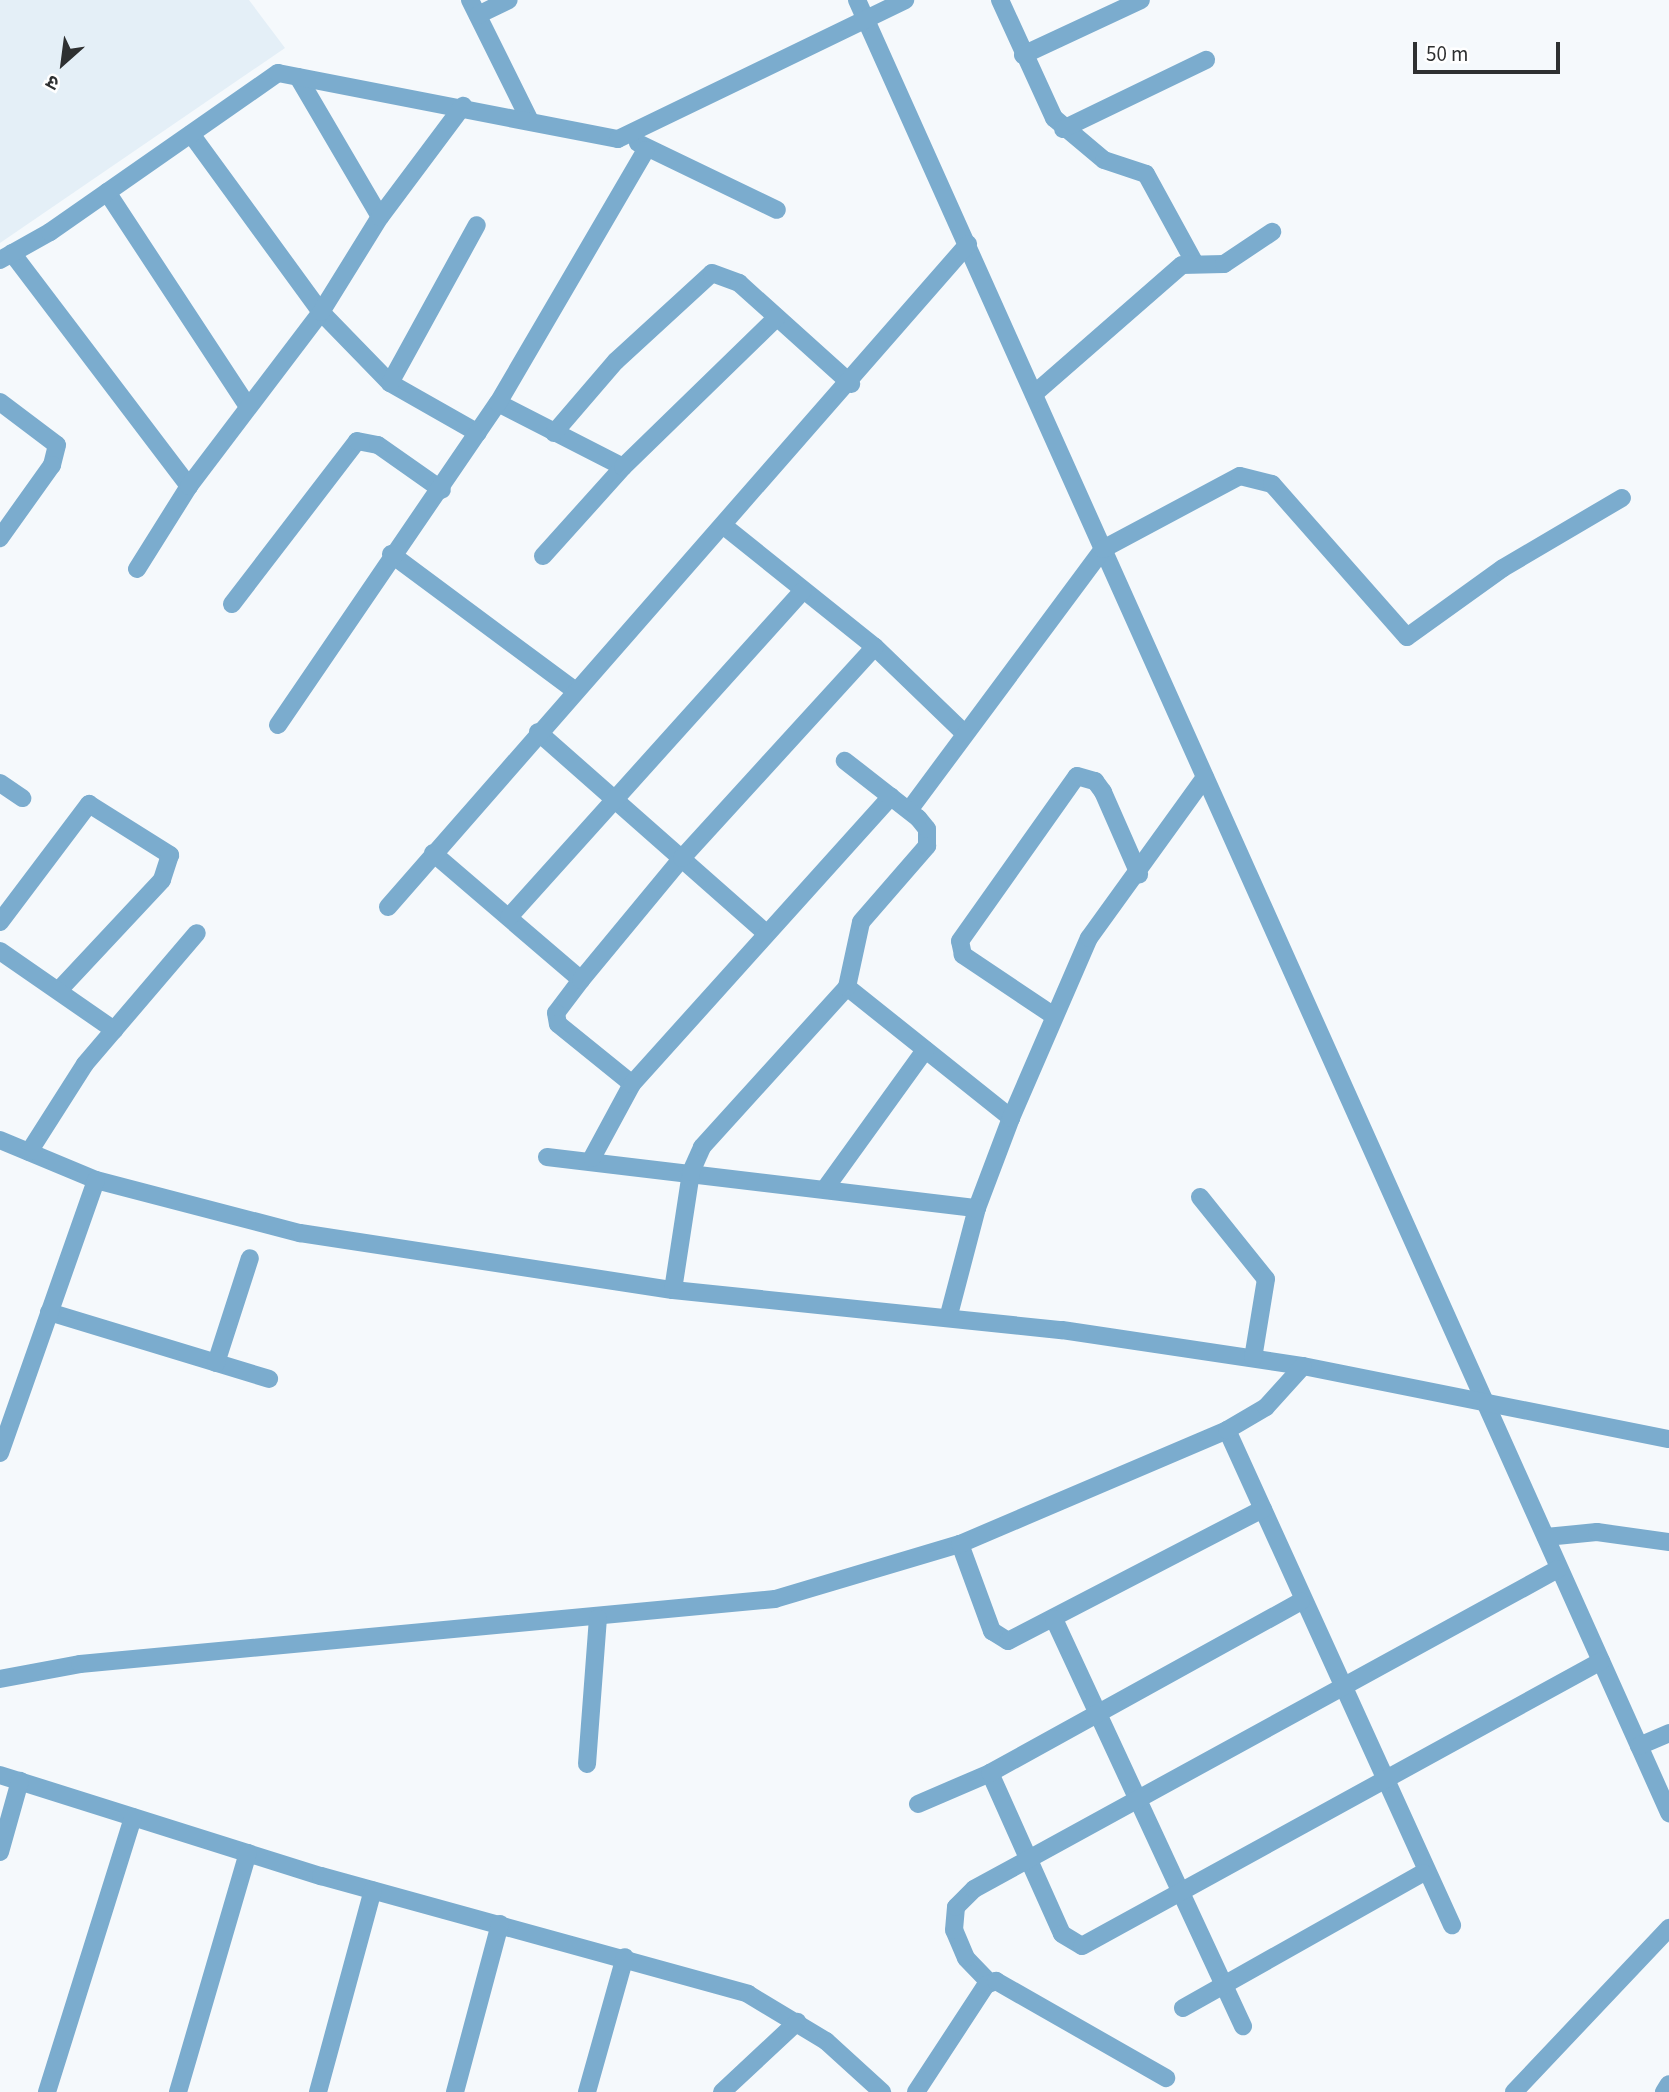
<!DOCTYPE html>
<meta charset="utf-8">
<style>
body{margin:0}
#map{position:relative;width:1669px;height:2092px;overflow:hidden;background:#f5f9fc;font-family:"Source Sans 3","Noto Sans Devanagari",sans-serif}
div>[style]{position:absolute}
.built>*{inset:0;background:#e4eff7}
.minor>*{height:18px;margin:-9px;padding:0 9px;transform-origin:9px;border-radius:9px;background:#7bacce}
span{translate:-50% -50%;white-space:nowrap;text-align:center;line-height:1.15;-webkit-text-stroke:5px #fff;paint-order:stroke}
.north{position:absolute;left:28px;top:28px;width:70px;height:70px;-webkit-text-stroke:5px #fff;paint-order:stroke;rotate:208deg;font-size:19px;font-weight:700;line-height:28px;text-align:center;color:#2e3031}
.north::after{content:'';display:block;margin:auto;width:24px;height:32px;background:#2e3031;clip-path:polygon(50% 0,100% 100%,50% 72%,0 100%)}
.scale{position:absolute;left:1413px;top:42px;width:147px;height:32px;box-sizing:border-box;border:4px solid #2e3031;border-top:0;padding-left:9px;font-size:21px;line-height:24px;white-space:nowrap;color:#2e3031;-webkit-text-stroke:5px #fff;paint-order:stroke}
</style>
<div id="map">
<div class="built">
<i style="clip-path:polygon(0 0,249px 0,285px 48px,0 243px)"></i>
</div>
<div class="minor">
<i style="left:470px;top:0;width:135px;rotate:63.6deg"></i>
<i style="left:857px;top:0;width:1987px;rotate:65.87deg"></i>
<i style="left:1000px;top:0;width:130px;rotate:65.4deg"></i>
<i style="left:1054px;top:118px;width:65px;rotate:40deg"></i>
<i style="left:1104px;top:160px;width:44px;rotate:18.4deg"></i>
<i style="left:1146px;top:174px;width:98px;rotate:61.3deg"></i>
<i style="left:478px;top:15px;width:34px;rotate:-26deg"></i>
<i style="left:1023px;top:55px;width:130px;rotate:-25deg"></i>
<i style="left:298px;top:77px;width:162px;rotate:59.6deg"></i>
<i style="left:1063px;top:129px;width:159px;rotate:-25.8deg"></i>
<i style="left:191px;top:134px;width:220px;rotate:53.9deg"></i>
<i style="left:321px;top:312px;width:99px;rotate:45.8deg"></i>
<i style="left:390px;top:383px;width:101px;rotate:29.6deg"></i>
<i style="left:638px;top:143px;width:154px;rotate:25.7deg"></i>
<i style="left:107px;top:192px;width:255px;rotate:56.7deg"></i>
<i style="left:12px;top:253px;width:293px;rotate:52.8deg"></i>
<i style="left:0;top:260px;width:57px;rotate:-29.2deg"></i>
<i style="left:50px;top:232px;width:278px;rotate:-34.9deg"></i>
<i style="left:278px;top:73px;width:346px;rotate:11deg"></i>
<i style="left:618px;top:139px;width:319px;rotate:-25.8deg"></i>
<i style="left:390px;top:383px;width:180px;rotate:-61.2deg"></i>
<i style="left:1034px;top:394px;width:196px;rotate:-41.1deg"></i>
<i style="left:1182px;top:265px;width:42px;rotate:-1.4deg"></i>
<i style="left:1224px;top:264px;width:58px;rotate:-33.7deg"></i>
<i style="left:0;top:402px;width:71px;rotate:37deg"></i>
<i style="left:57px;top:445px;width:21px;rotate:104deg"></i>
<i style="left:52px;top:465px;width:90px;rotate:125.5deg"></i>
<i style="left:498px;top:403px;width:140px;rotate:27.1deg"></i>
<i style="left:554px;top:433px;width:95px;rotate:-49.3deg"></i>
<i style="left:616px;top:361px;width:130px;rotate:-42.5deg"></i>
<i style="left:712px;top:273px;width:29px;rotate:20deg"></i>
<i style="left:739px;top:283px;width:151px;rotate:42deg"></i>
<i style="left:724px;top:526px;width:193px;rotate:38.7deg"></i>
<i style="left:875px;top:647px;width:125px;rotate:44deg"></i>
<i style="left:391px;top:554px;width:227px;rotate:36.6deg"></i>
<i style="left:543px;top:556px;width:120px;rotate:-48deg"></i>
<i style="left:623px;top:467px;width:214px;rotate:-44.2deg"></i>
<i style="left:137px;top:569px;width:98px;rotate:-57.9deg"></i>
<i style="left:189px;top:486px;width:218px;rotate:-52.8deg"></i>
<i style="left:321px;top:312px;width:112px;rotate:-58.2deg"></i>
<i style="left:380px;top:217px;width:139px;rotate:-53.2deg"></i>
<i style="left:232px;top:604px;width:205px;rotate:-52.5deg"></i>
<i style="left:357px;top:441px;width:21px;rotate:11deg"></i>
<i style="left:378px;top:445px;width:78px;rotate:35.1deg"></i>
<i style="left:278px;top:725px;width:390px;rotate:-55.7deg"></i>
<i style="left:498px;top:403px;width:293px;rotate:-59.7deg"></i>
<i style="left:538px;top:732px;width:303px;rotate:41.4deg"></i>
<i style="left:0;top:783px;width:27px;rotate:34deg"></i>
<i style="left:910px;top:809px;width:324px;rotate:-53.4deg"></i>
<i style="left:1103px;top:549px;width:155px;rotate:-28.1deg"></i>
<i style="left:1240px;top:476px;width:33px;rotate:14deg"></i>
<i style="left:1272px;top:484px;width:204px;rotate:48.6deg"></i>
<i style="left:1407px;top:637px;width:118px;rotate:-35.7deg"></i>
<i style="left:1503px;top:568px;width:138px;rotate:-30.5deg"></i>
<i style="left:433px;top:853px;width:195px;rotate:40.6deg"></i>
<i style="left:581px;top:980px;width:41px;rotate:127.1deg"></i>
<i style="left:556px;top:1013px;width:11px;rotate:80deg"></i>
<i style="left:558px;top:1024px;width:95px;rotate:39deg"></i>
<i style="left:388px;top:907px;width:881px;rotate:-48.82deg"></i>
<i style="left:509px;top:917px;width:439px;rotate:-48deg"></i>
<i style="left:0;top:922px;width:148px;rotate:-53deg"></i>
<i style="left:89px;top:804px;width:96px;rotate:32.2deg"></i>
<i style="left:170px;top:855px;width:26px;rotate:108deg"></i>
<i style="left:162px;top:880px;width:151px;rotate:133.1deg"></i>
<i style="left:0;top:951px;width:139px;rotate:34.7deg"></i>
<i style="left:581px;top:980px;width:158px;rotate:-50.4deg"></i>
<i style="left:682px;top:858px;width:286px;rotate:-47.6deg"></i>
<i style="left:847px;top:987px;width:210px;rotate:38.6deg"></i>
<i style="left:1011px;top:1118px;width:96px;rotate:110.7deg"></i>
<i style="left:977px;top:1208px;width:111px;rotate:104.7deg"></i>
<i style="left:1054px;top:1016px;width:110px;rotate:-146.2deg"></i>
<i style="left:963px;top:955px;width:14px;rotate:-102deg"></i>
<i style="left:960px;top:941px;width:202px;rotate:-54.7deg"></i>
<i style="left:1077px;top:776px;width:19px;rotate:16deg"></i>
<i style="left:1095px;top:781px;width:14px;rotate:54deg"></i>
<i style="left:1103px;top:792px;width:90px;rotate:66.3deg"></i>
<i style="left:1011px;top:1118px;width:196px;rotate:-66.6deg"></i>
<i style="left:1089px;top:938px;width:198px;rotate:-54.2deg"></i>
<i style="left:0;top:1140px;width:104px;rotate:22.6deg"></i>
<i style="left:96px;top:1180px;width:211px;rotate:14.6deg"></i>
<i style="left:300px;top:1233px;width:377px;rotate:8.7deg"></i>
<i style="left:673px;top:1290px;width:391px;rotate:5.9deg"></i>
<i style="left:1062px;top:1330px;width:244px;rotate:8.5deg"></i>
<i style="left:1303px;top:1366px;width:373px;rotate:11.3deg"></i>
<i style="left:29px;top:1152px;width:104px;rotate:-57.5deg"></i>
<i style="left:85px;top:1064px;width:172px;rotate:-49.5deg"></i>
<i style="left:547px;top:1157px;width:433px;rotate:6.8deg"></i>
<i style="left:592px;top:1158px;width:84px;rotate:-61.6deg"></i>
<i style="left:632px;top:1084px;width:387px;rotate:-48deg"></i>
<i style="left:827px;top:1186px;width:168px;rotate:-54.2deg"></i>
<i style="left:1200px;top:1197px;width:105px;rotate:51.2deg"></i>
<i style="left:1266px;top:1279px;width:80px;rotate:99.3deg"></i>
<i style="left:673px;top:1290px;width:119px;rotate:-81.3deg"></i>
<i style="left:691px;top:1172px;width:27px;rotate:-66deg"></i>
<i style="left:702px;top:1147px;width:216px;rotate:-47.8deg"></i>
<i style="left:847px;top:987px;width:66px;rotate:-77.8deg"></i>
<i style="left:861px;top:922px;width:101px;rotate:-49deg"></i>
<i style="left:927px;top:846px;width:17px;rotate:-90deg"></i>
<i style="left:927px;top:829px;width:14px;rotate:-129deg"></i>
<i style="left:918px;top:818px;width:93px;rotate:-142deg"></i>
<i style="left:49px;top:1312px;width:230px;rotate:16.9deg"></i>
<i style="left:216px;top:1363px;width:110px;rotate:-72.1deg"></i>
<i style="left:1227px;top:1430px;width:544px;rotate:65.56deg"></i>
<i style="left:0;top:1453px;width:289px;rotate:-70.6deg"></i>
<i style="left:1546px;top:1537px;width:51px;rotate:-5.6deg"></i>
<i style="left:1597px;top:1532px;width:73px;rotate:7.9deg"></i>
<i style="left:960px;top:1544px;width:93px;rotate:69.8deg"></i>
<i style="left:992px;top:1631px;width:19px;rotate:32deg"></i>
<i style="left:1008px;top:1641px;width:287px;rotate:-27.4deg"></i>
<i style="left:1054px;top:1619px;width:449px;rotate:65.1deg"></i>
<i style="left:0;top:1679px;width:81px;rotate:-10.6deg"></i>
<i style="left:80px;top:1664px;width:698px;rotate:-5.34deg"></i>
<i style="left:775px;top:1599px;width:193px;rotate:-16.6deg"></i>
<i style="left:960px;top:1544px;width:290px;rotate:-23.1deg"></i>
<i style="left:1227px;top:1430px;width:45px;rotate:-30.5deg"></i>
<i style="left:1266px;top:1407px;width:55px;rotate:-47.9deg"></i>
<i style="left:1639px;top:1746px;width:33px;rotate:-23deg"></i>
<i style="left:587px;top:1764px;width:146px;rotate:-85.7deg"></i>
<i style="left:990px;top:1773px;width:176px;rotate:65.9deg"></i>
<i style="left:1062px;top:1934px;width:23px;rotate:31deg"></i>
<i style="left:1082px;top:1946px;width:592px;rotate:-28.77deg"></i>
<i style="left:0;top:1775px;width:337px;rotate:17.5deg"></i>
<i style="left:321px;top:1876px;width:443px;rotate:15.4deg"></i>
<i style="left:748px;top:1994px;width:91px;rotate:31.1deg"></i>
<i style="left:826px;top:2041px;width:76px;rotate:42.3deg"></i>
<i style="left:918px;top:1804px;width:78px;rotate:-23.3deg"></i>
<i style="left:990px;top:1773px;width:355px;rotate:-28.9deg"></i>
<i style="left:0;top:1852px;width:74px;rotate:-74.3deg"></i>
<i style="left:989px;top:1982px;width:33px;rotate:-134deg"></i>
<i style="left:966px;top:1958px;width:30px;rotate:-113deg"></i>
<i style="left:954px;top:1930px;width:23px;rotate:-85deg"></i>
<i style="left:956px;top:1907px;width:25px;rotate:-45deg"></i>
<i style="left:974px;top:1889px;width:666px;rotate:-28.72deg"></i>
<i style="left:1183px;top:2008px;width:275px;rotate:-29.4deg"></i>
<i style="left:47px;top:2092px;width:288px;rotate:-72.6deg"></i>
<i style="left:178px;top:2092px;width:249px;rotate:-73.7deg"></i>
<i style="left:318px;top:2092px;width:209px;rotate:-74.8deg"></i>
<i style="left:455px;top:2092px;width:174px;rotate:-75deg"></i>
<i style="left:587px;top:2092px;width:140px;rotate:-74.3deg"></i>
<i style="left:722px;top:2092px;width:103px;rotate:-43deg"></i>
<i style="left:916px;top:2092px;width:128px;rotate:-56.8deg"></i>
<i style="left:986px;top:1985px;width:11px;rotate:-22deg"></i>
<i style="left:996px;top:1981px;width:196px;rotate:29.7deg"></i>
<i style="left:1514px;top:2092px;width:226px;rotate:-46.6deg"></i>
<i style="left:1664px;top:2092px;width:9px;rotate:-58deg"></i>
</div>
<div class="north">उ</div>
<div class="scale">50 m</div>
</div>
